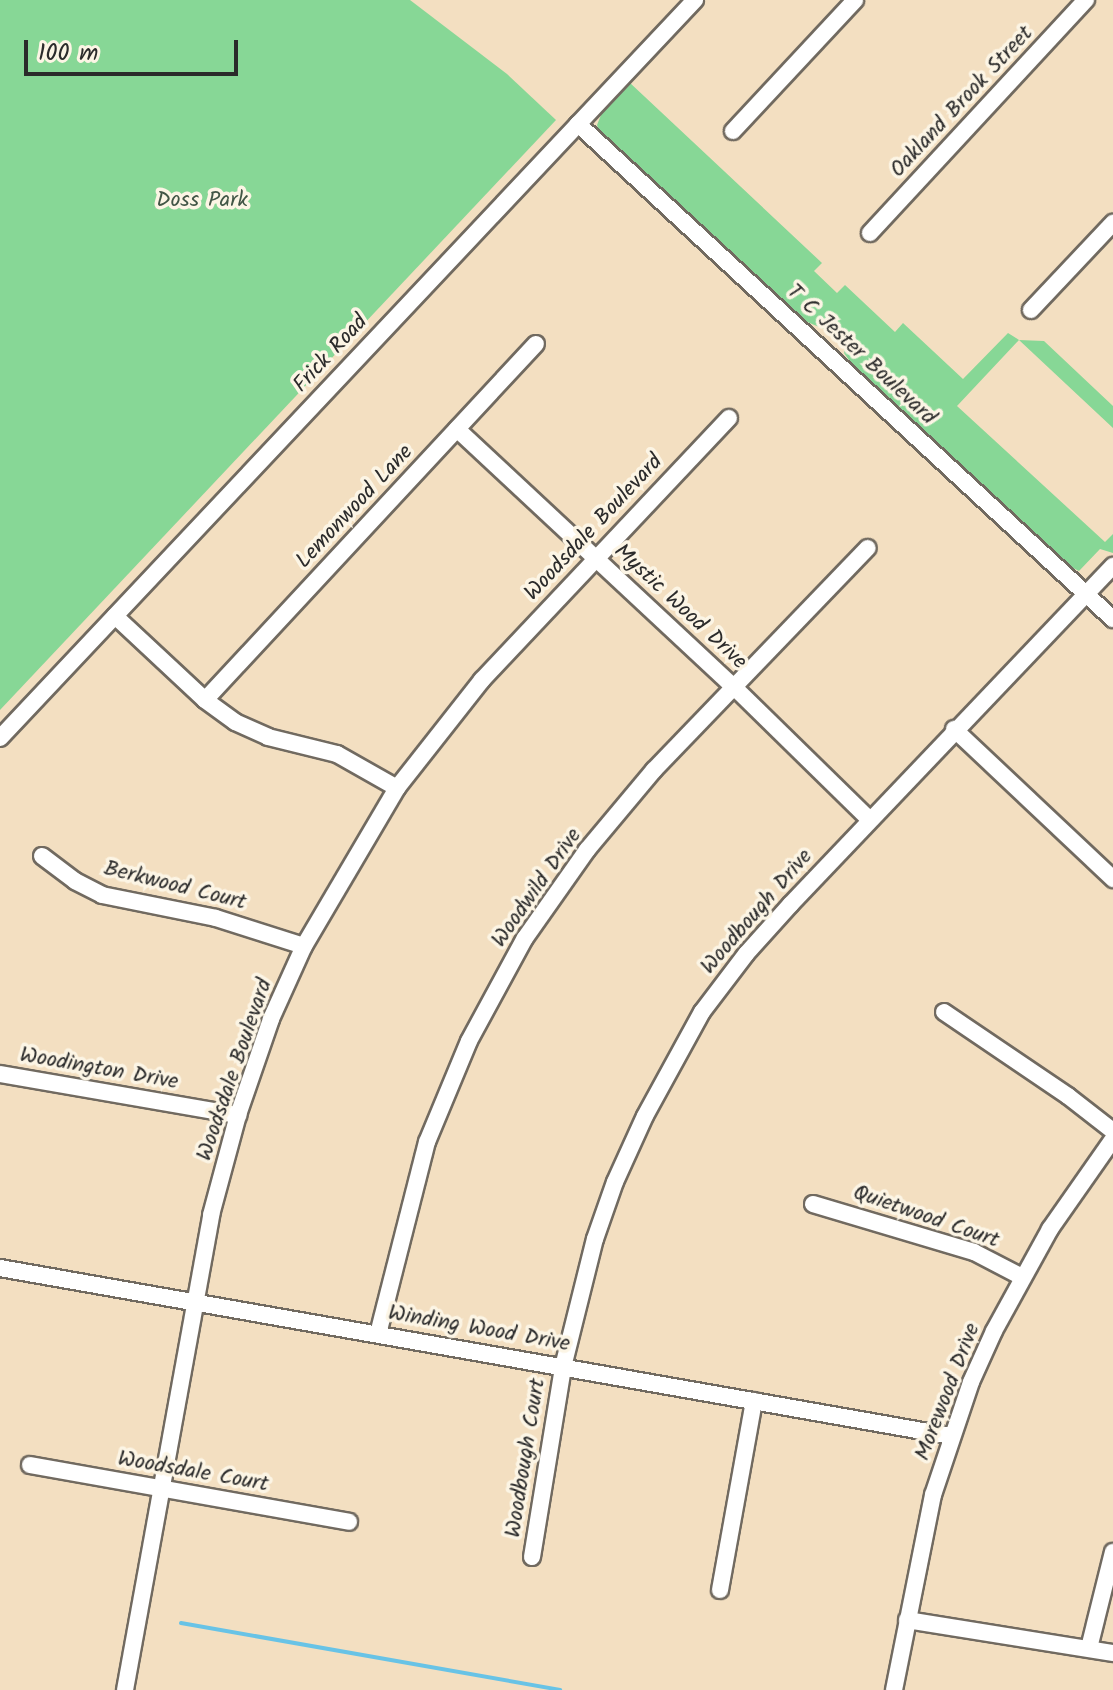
<!DOCTYPE html>
<style>
body{margin:0}
#map{position:relative;width:1113px;height:1690px;overflow:hidden;background:#f3dfc1;font-family:Kalam,sans-serif}
div>[style]{position:absolute}
.green>*{inset:0;background:#87d796}
.stream>*{height:4px;margin:-2px;padding:0 2px;transform-origin:2px;border-radius:2px;background:#68c3e6}
.roads{filter:drop-shadow(2px 0 #716a60) drop-shadow(-2px 0 #716a60) drop-shadow(0 2px #716a60) drop-shadow(0 -2px #716a60)}
.minor>*{height:16px;margin:-8px;padding:0 8px;transform-origin:8px;border-radius:8px;background:#fff}
span{translate:-50% -50%;white-space:nowrap;text-align:center;line-height:1.15;-webkit-text-stroke:7px #fcf5e5;paint-order:stroke}
.street-label{font-size:22px;color:#2b2b2b}
.park-label{font-size:22px;color:#425646}
.scale{position:absolute;left:24px;top:40px;width:214px;height:36px;box-sizing:border-box;border:4px solid #2b2b2b;border-top:0;padding-left:10px;font-size:24px;line-height:28px;white-space:nowrap;color:#2b2b2b;-webkit-text-stroke:6px #fcf5e5;paint-order:stroke}
</style>
<div id="map">
<div class="green">
<i style="clip-path:polygon(0 0,410px 0,507px 74px,556px 120px,0 710px)"></i>
<i style="clip-path:polygon(629px 82px,822px 263px,814px 271px,837px 293px,845px 285px,895px 332px,903px 323px,963px 379px,1008px 333px,1019px 340px,1044px 341px,1113px 406px,1113px 428px,1019px 340px,957px 406px,1105px 542px,1113px 534px,1113px 553px,1100px 549px,1079px 571px,1063px 563px,859px 375px,844px 353px,845px 348px,824px 329px,800px 319px,600px 134px,597px 125px,603px 110px)"></i>
</div>
<div class="stream">
<i style="left:181px;top:1623px;width:385px;rotate:10deg"></i>
</div>
<div class="roads">
<div class="minor">
<i style="left:578px;top:124px;width:729px;rotate:42.78deg"></i>
<i style="left:733px;top:131px;width:179px;rotate:-47deg"></i>
<i style="left:870px;top:233px;width:318px;rotate:-47.2deg"></i>
<i style="left:1031px;top:310px;width:120px;rotate:-46.7deg"></i>
<i style="left:457px;top:429px;width:379px;rotate:43deg"></i>
<i style="left:734px;top:687px;width:189px;rotate:44.4deg"></i>
<i style="left:115px;top:616px;width:123px;rotate:43deg"></i>
<i style="left:205px;top:700px;width:37px;rotate:36deg"></i>
<i style="left:235px;top:722px;width:36px;rotate:24deg"></i>
<i style="left:268px;top:737px;width:71px;rotate:13.8deg"></i>
<i style="left:337px;top:754px;width:69px;rotate:29.5deg"></i>
<i style="left:205px;top:700px;width:486px;rotate:-47.1deg"></i>
<i style="left:954px;top:729px;width:219px;rotate:43.3deg"></i>
<i style="left:0;top:738px;width:1014px;rotate:-46.72deg"></i>
<i style="left:42px;top:856px;width:41px;rotate:37.1deg"></i>
<i style="left:75px;top:881px;width:30px;rotate:27deg"></i>
<i style="left:102px;top:895px;width:116px;rotate:11.4deg"></i>
<i style="left:216px;top:918px;width:92px;rotate:17.7deg"></i>
<i style="left:944px;top:1012px;width:150px;rotate:34.1deg"></i>
<i style="left:1068px;top:1096px;width:57px;rotate:37.9deg"></i>
<i style="left:0;top:1074px;width:242px;rotate:9.8deg"></i>
<i style="left:813px;top:1204px;width:168px;rotate:16.6deg"></i>
<i style="left:974px;top:1252px;width:54px;rotate:27.5deg"></i>
<i style="left:0;top:1268px;width:966px;rotate:10.02deg"></i>
<i style="left:378px;top:1334px;width:198px;rotate:-75.7deg"></i>
<i style="left:427px;top:1142px;width:109px;rotate:-67.4deg"></i>
<i style="left:469px;top:1041px;width:117px;rotate:-61.5deg"></i>
<i style="left:525px;top:938px;width:108px;rotate:-54.8deg"></i>
<i style="left:587px;top:850px;width:104px;rotate:-50.1deg"></i>
<i style="left:654px;top:770px;width:308px;rotate:-46.1deg"></i>
<i style="left:30px;top:1465px;width:324px;rotate:10.1deg"></i>
<i style="left:532px;top:1557px;width:193px;rotate:-80.7deg"></i>
<i style="left:563px;top:1367px;width:132px;rotate:-76deg"></i>
<i style="left:595px;top:1239px;width:60px;rotate:-70.7deg"></i>
<i style="left:615px;top:1182px;width:72px;rotate:-65.6deg"></i>
<i style="left:645px;top:1116px;width:119px;rotate:-61.3deg"></i>
<i style="left:702px;top:1012px;width:73px;rotate:-52.8deg"></i>
<i style="left:746px;top:954px;width:67px;rotate:-48deg"></i>
<i style="left:791px;top:904px;width:467px;rotate:-46.4deg"></i>
<i style="left:720px;top:1590px;width:192px;rotate:-79.8deg"></i>
<i style="left:907px;top:1620px;width:209px;rotate:9.1deg"></i>
<i style="left:1089px;top:1648px;width:99px;rotate:-76deg"></i>
<i style="left:125px;top:1690px;width:483px;rotate:-79.7deg"></i>
<i style="left:211px;top:1215px;width:104px;rotate:-74.9deg"></i>
<i style="left:238px;top:1115px;width:102px;rotate:-71deg"></i>
<i style="left:271px;top:1019px;width:80px;rotate:-65.7deg"></i>
<i style="left:304px;top:946px;width:183px;rotate:-59.5deg"></i>
<i style="left:397px;top:788px;width:137px;rotate:-51.8deg"></i>
<i style="left:482px;top:680px;width:360px;rotate:-46.7deg"></i>
<i style="left:894px;top:1690px;width:199px;rotate:-78.7deg"></i>
<i style="left:933px;top:1495px;width:119px;rotate:-71.4deg"></i>
<i style="left:971px;top:1382px;width:56px;rotate:-65.7deg"></i>
<i style="left:994px;top:1331px;width:116px;rotate:-61.2deg"></i>
<i style="left:1050px;top:1229px;width:110px;rotate:-55deg"></i>
</div>
</div>
<div class="street-label">
<span style="left:962px;top:102px;rotate:-47deg">Oakland Brook Street</span>
<span style="left:331px;top:354px;rotate:-47deg">Frick Road</span>
<span style="left:861px;top:355px;rotate:43deg">T C Jester Boulevard</span>
<span style="left:355px;top:507px;rotate:-47deg">Lemonwood Lane</span>
<span style="left:594px;top:528px;rotate:-47deg">Woodsdale Boulevard</span>
<span style="left:680px;top:607px;rotate:43deg">Mystic Wood Drive</span>
<span style="left:175px;top:886px;rotate:14deg">Berkwood Court</span>
<span style="left:537px;top:888px;rotate:-55deg">Woodwild Drive</span>
<span style="left:757px;top:912px;rotate:-49deg">Woodbough Drive</span>
<span style="left:99px;top:1069px;rotate:10deg">Woodington Drive</span>
<span style="left:235px;top:1070px;rotate:-71deg">Woodsdale Boulevard</span>
<span style="left:926px;top:1217px;rotate:19deg">Quietwood Court</span>
<span style="left:479px;top:1329px;rotate:10deg">Winding Wood Drive</span>
<span style="left:948px;top:1392px;rotate:-69deg">Morewood Drive</span>
<span style="left:526px;top:1458px;rotate:-81deg">Woodbough Court</span>
<span style="left:193px;top:1472px;rotate:10deg">Woodsdale Court</span>
</div>
<div class="park-label">
<span style="left:202px;top:201px">Doss Park</span>
</div>
<div class="scale">100 m</div>
</div>
